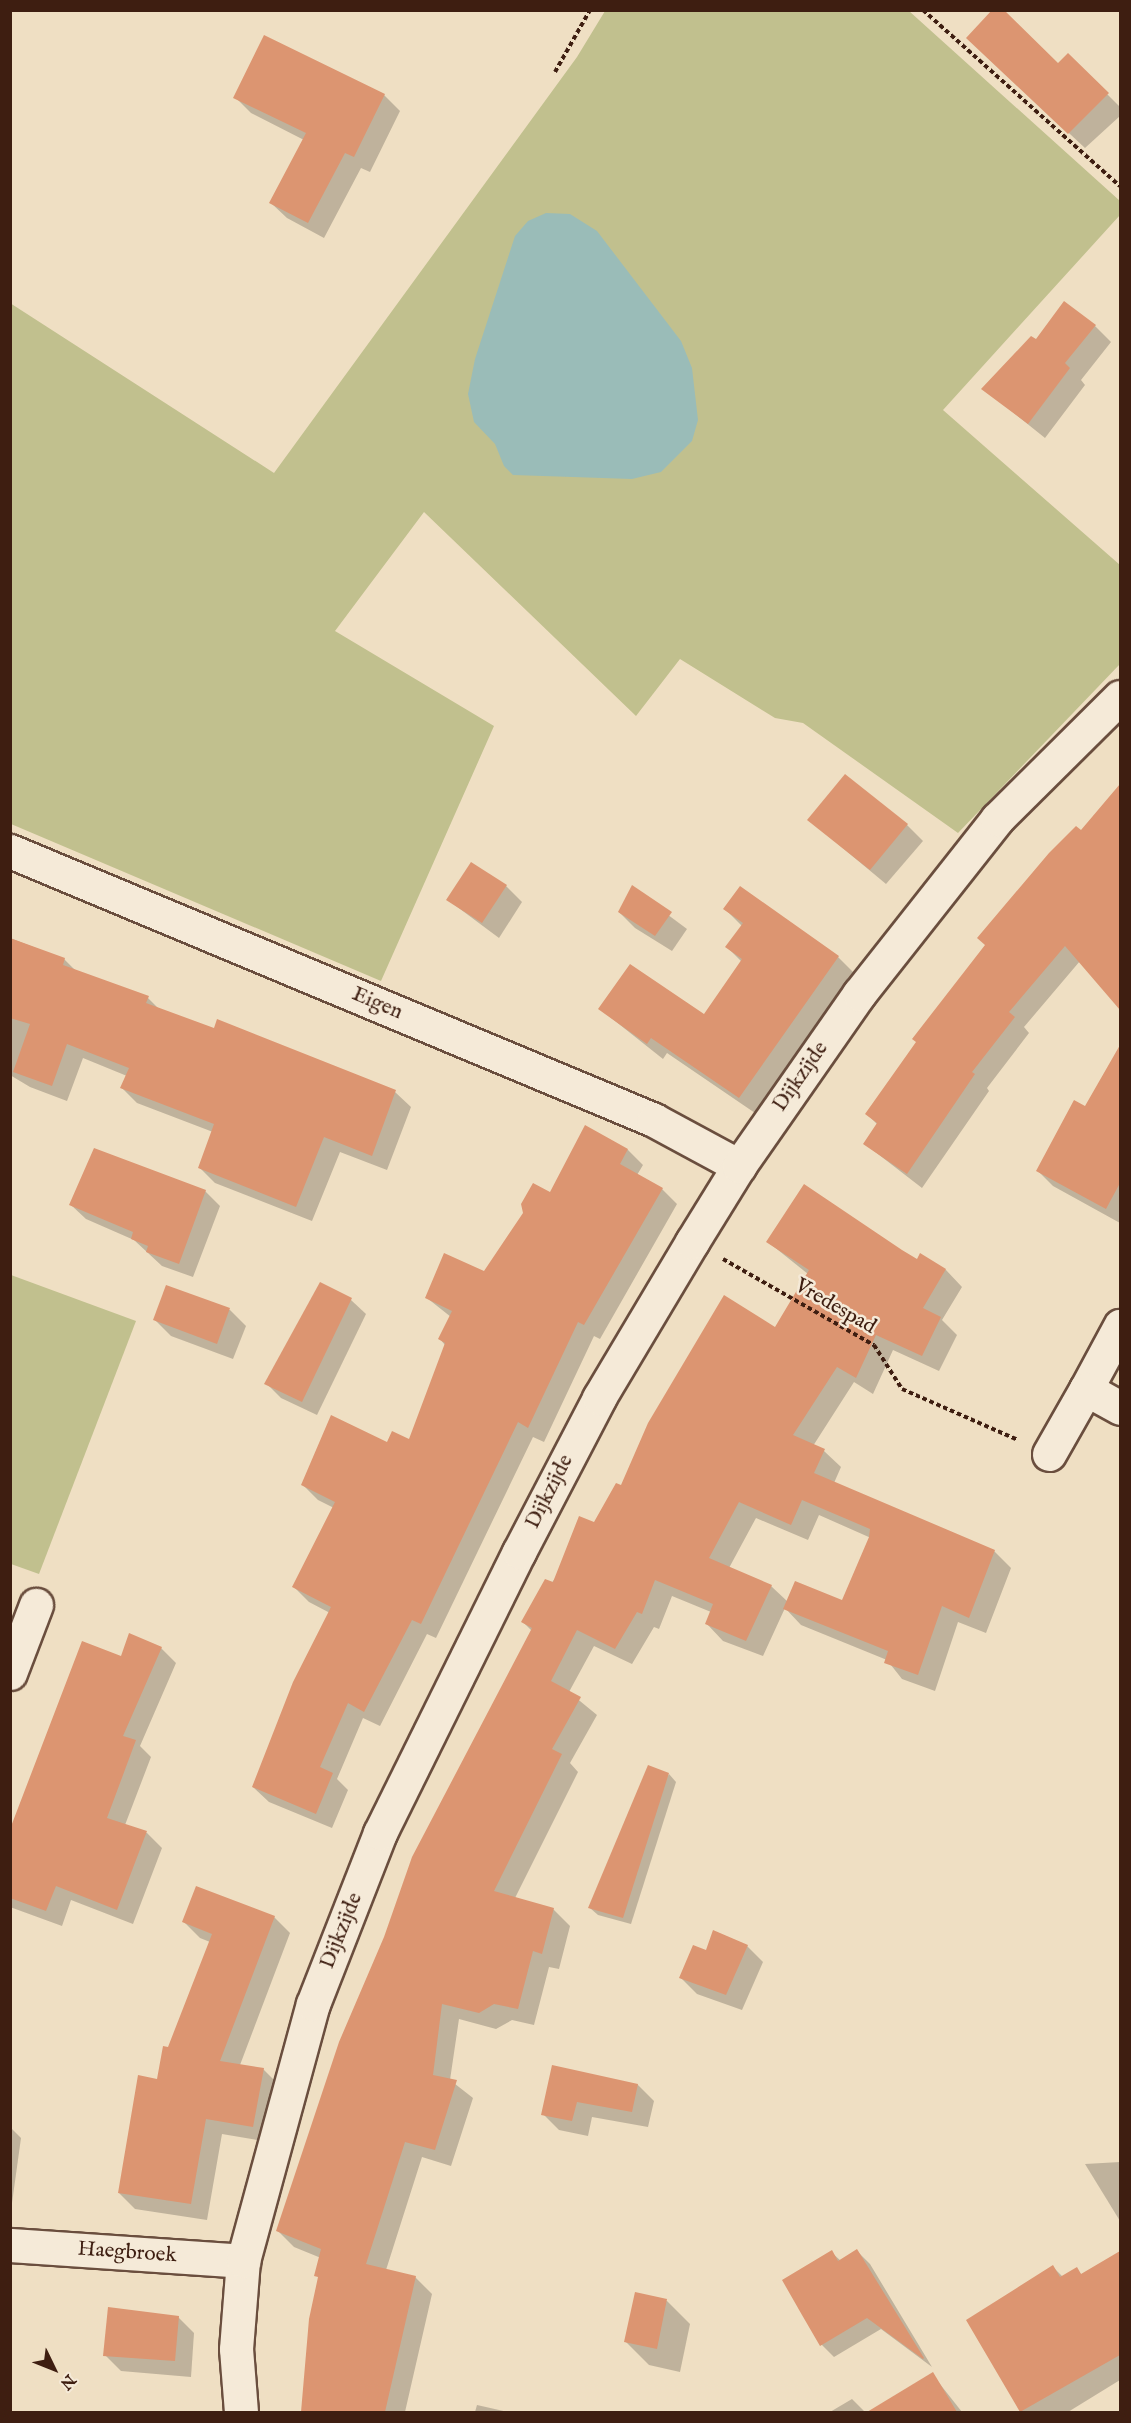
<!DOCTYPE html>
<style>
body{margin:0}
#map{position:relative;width:1131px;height:2423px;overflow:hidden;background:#efdfc3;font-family:"IM FELL English",serif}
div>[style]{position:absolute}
.green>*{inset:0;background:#c1c08e}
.water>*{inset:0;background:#9abcb8}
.shadow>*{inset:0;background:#0003}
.building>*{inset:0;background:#dc9571}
.path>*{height:4px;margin-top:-2px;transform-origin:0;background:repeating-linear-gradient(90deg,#3e1e11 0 4.5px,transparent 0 7.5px)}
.roads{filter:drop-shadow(2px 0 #6a4e3e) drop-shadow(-2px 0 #6a4e3e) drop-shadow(0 2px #6a4e3e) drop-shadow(0 -2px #6a4e3e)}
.minor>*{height:33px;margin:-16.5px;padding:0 16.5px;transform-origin:16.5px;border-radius:16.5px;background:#f5ead8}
span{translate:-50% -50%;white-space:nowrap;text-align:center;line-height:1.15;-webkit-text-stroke:5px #f5ead8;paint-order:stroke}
.street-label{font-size:21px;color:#3e1e11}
.frame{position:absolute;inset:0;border:12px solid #3e1e11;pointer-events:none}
.north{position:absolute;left:24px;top:2339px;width:60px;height:60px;-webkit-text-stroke:4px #f5ead8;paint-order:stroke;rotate:133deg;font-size:16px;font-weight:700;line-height:24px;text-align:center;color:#3e1e11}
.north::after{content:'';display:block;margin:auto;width:21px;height:27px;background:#3e1e11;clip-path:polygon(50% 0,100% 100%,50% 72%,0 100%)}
</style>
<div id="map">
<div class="green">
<i style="clip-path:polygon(605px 11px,909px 11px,1120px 201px,1120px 215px,943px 410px,1120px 565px,1120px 664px,958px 833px,803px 723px,775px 718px,680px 659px,636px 716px,424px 512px,335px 631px,494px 726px,381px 981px,11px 824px,10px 303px,274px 473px,577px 57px)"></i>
<i style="clip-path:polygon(11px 1275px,136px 1321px,39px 1574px,11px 1564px)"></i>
</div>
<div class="water">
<i style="clip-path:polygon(546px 213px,570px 214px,597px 231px,681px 341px,692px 368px,698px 420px,692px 441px,661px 472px,632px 479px,513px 475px,504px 466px,495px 444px,474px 422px,468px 394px,475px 359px,515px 236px,528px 221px)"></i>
</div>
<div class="shadow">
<i style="clip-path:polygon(984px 54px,1058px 66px,1068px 55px,1120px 107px,1120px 116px,1085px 148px)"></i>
<i style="clip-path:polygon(384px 95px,400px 111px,370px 172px,361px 168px,324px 238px,287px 218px,271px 203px,304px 140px,251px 113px,235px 97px)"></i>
<i style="clip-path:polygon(1095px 326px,1111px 342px,1081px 380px,1085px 385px,1045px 438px,984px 389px,1036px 341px)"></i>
<i style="clip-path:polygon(1120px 786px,1120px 1008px,1080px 961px,1024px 1027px,1029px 1033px,987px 1088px,989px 1091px,922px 1188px,865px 1144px,878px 1125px,867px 1114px,1082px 832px)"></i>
<i style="clip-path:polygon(809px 820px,907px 825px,923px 841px,886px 884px)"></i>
<i style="clip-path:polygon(506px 886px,522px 902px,499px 938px,448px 900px)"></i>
<i style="clip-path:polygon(632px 888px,687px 929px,672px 951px,635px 928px,619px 912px)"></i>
<i style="clip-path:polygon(725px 909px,838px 957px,854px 973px,755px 1113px,667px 1053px,663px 1059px,600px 1009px,705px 1016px,742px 962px,727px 947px,742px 926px)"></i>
<i style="clip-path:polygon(10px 938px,64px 959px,77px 972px,148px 998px,160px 1010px,395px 1092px,411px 1107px,387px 1170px,340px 1152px,312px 1221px,215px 1183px,200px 1168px,213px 1132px,137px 1103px,122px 1088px,127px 1076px,83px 1058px,67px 1101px,30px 1087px,10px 1075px)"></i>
<i style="clip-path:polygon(1108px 1069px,1120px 1076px,1120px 1223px,1053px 1186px,1037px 1170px,1085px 1108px)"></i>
<i style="clip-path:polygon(585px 1127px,628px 1150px,643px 1165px,637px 1175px,662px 1189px,677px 1204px,600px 1339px,594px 1336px,544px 1442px,533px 1437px,436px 1638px,427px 1634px,380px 1726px,363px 1718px,337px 1779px,348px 1790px,332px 1828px,269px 1802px,253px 1787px,330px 1613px,309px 1602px,294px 1587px,334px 1508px,318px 1500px,303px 1485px,388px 1444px,410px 1441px,445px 1345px,440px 1339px,451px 1317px,427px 1298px,484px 1273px,550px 1194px)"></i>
<i style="clip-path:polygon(205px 1191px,220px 1206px,193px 1277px,162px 1266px,134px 1240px,86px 1219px,71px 1205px)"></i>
<i style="clip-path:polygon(evenodd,768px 1242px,917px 1261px,921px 1255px,946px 1270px,962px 1287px,942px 1320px,957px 1335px,939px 1371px,893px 1350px,873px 1394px,854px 1382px,813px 1446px,824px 1451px,841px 1467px,834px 1483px,994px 1551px,1011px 1568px,986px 1633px,958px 1622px,935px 1691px,902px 1679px,887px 1660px,801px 1625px,785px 1608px,763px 1656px,723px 1641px,707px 1624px,711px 1612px,672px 1596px,659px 1629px,654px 1627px,632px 1664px,594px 1646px,569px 1692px,597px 1715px,570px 1763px,578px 1772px,515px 1898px,553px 1909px,570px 1926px,559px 1969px,549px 1967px,534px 2025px,512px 2020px,496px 2029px,459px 2019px,450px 2080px,473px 2098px,451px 2166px,422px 2157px,386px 2270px,415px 2277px,432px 2294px,405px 2412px,306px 2412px,303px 2410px,321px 2258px,294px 2247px,278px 2231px,532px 1631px,523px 1622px,622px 1487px,776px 1329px,808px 1274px,768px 1242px,819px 1515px,871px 1538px,843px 1602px,788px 1602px,771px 1586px,729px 1568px,756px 1518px,808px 1540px,819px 1515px)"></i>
<i style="clip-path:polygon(320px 1284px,351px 1300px,366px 1314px,317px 1415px,281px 1398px,266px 1383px)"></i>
<i style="clip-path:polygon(167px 1286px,230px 1310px,246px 1326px,233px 1359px,171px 1336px,155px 1320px)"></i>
<i style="clip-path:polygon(161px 1648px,176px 1663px,140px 1746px,151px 1757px,125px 1825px,147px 1833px,162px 1848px,133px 1924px,71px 1900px,62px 1926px,10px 1907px,10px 1833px,121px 1658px)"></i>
<i style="clip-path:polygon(669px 1774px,676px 1782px,631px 1924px,598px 1915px,590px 1908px)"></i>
<i style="clip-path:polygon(274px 1917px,290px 1933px,240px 2065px,263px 2069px,279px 2085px,269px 2142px,222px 2134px,207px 2220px,135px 2209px,119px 2193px,210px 1942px,200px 1938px,184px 1922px)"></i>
<i style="clip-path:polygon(747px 1946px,763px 1962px,742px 2010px,697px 1994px,681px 1978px,707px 1952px)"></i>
<i style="clip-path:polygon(554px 2067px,638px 2085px,654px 2101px,648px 2127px,592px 2117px,588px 2136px,559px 2130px,543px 2114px)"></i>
<i style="clip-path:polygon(10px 2127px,21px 2138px,12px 2203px,10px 2203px)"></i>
<i style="clip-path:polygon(1120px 2162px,1120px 2221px,1085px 2164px)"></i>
<i style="clip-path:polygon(857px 2251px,870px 2264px,932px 2367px,881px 2329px,834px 2357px,822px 2345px,831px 2252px,841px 2261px)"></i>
<i style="clip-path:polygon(1120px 2253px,1120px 2380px,1068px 2412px,1021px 2412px,968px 2320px,1053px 2267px,1063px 2277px,1076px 2269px,1082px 2275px)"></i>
<i style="clip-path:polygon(636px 2294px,667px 2301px,690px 2324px,680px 2372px,649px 2365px,625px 2341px)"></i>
<i style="clip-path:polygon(109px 2308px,178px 2317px,194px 2333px,191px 2377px,121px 2371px,105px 2355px)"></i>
<i style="clip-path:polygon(932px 2374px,962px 2412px,870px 2412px)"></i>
<i style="clip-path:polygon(852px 2399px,865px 2412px,830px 2412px)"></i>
<i style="clip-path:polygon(477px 2405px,508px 2412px,475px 2412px)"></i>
</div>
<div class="building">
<i style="clip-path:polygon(992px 10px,1004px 10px,1058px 63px,1068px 53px,1109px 93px,1068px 134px,966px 38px)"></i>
<i style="clip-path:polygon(264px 35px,385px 94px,354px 157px,345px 153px,308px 223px,269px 203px,306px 133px,233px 98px)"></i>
<i style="clip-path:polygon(1064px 301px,1096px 325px,1065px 363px,1070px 368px,1028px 424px,981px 389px,1031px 336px,1036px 339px)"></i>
<i style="clip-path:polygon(845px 774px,908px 824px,870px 870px,807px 820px)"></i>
<i style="clip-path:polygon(1120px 784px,1120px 1010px,1065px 946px,1009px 1012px,1015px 1017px,972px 1072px,975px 1074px,907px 1174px,863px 1144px,877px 1123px,865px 1114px,916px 1042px,912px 1039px,985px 945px,977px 938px,1049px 853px,1076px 826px,1081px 830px)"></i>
<i style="clip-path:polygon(471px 862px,507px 885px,482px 923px,446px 900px)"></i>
<i style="clip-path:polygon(632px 885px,672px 912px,655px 936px,618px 912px)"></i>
<i style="clip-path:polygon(740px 886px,839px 956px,739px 1098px,651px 1038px,647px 1044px,598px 1009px,630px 964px,704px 1014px,742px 959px,725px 947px,743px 923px,723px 909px)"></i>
<i style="clip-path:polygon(10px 938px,65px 958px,63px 965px,149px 996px,146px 1003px,214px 1028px,217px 1019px,396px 1090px,372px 1156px,324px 1137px,296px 1207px,198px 1168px,214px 1124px,120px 1088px,129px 1068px,67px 1044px,52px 1086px,13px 1072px,30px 1024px,10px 1018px)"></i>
<i style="clip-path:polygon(1120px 1045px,1120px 1183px,1106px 1209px,1036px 1171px,1074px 1100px,1085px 1106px)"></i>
<i style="clip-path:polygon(585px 1125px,628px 1149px,620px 1164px,663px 1188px,584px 1325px,578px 1322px,528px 1428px,518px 1422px,421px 1624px,412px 1620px,364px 1712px,348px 1703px,320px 1767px,333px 1773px,316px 1814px,252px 1787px,293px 1682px,331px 1607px,292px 1587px,335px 1502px,301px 1485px,331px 1415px,387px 1442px,392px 1431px,409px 1439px,445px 1343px,438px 1339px,452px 1311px,425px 1298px,444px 1253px,484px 1271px,523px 1213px,521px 1204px,533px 1183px,550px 1192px)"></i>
<i style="clip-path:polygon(94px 1148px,206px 1190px,179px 1264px,146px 1252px,148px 1246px,131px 1239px,133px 1232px,69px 1205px)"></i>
<i style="clip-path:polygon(804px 1184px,902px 1250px,917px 1259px,920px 1253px,946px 1269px,923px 1308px,941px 1317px,922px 1356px,876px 1335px,856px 1378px,837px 1367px,793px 1435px,825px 1449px,814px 1473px,995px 1550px,969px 1618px,942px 1606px,918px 1675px,884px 1663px,888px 1651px,783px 1609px,795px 1581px,842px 1600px,869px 1537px,870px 1529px,802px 1500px,791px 1525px,739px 1502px,709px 1558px,772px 1585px,746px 1641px,705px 1624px,713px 1604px,655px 1580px,642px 1614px,637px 1612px,615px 1649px,577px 1630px,551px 1681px,581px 1697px,552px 1749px,562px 1754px,494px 1891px,554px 1908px,542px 1954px,533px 1951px,518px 2009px,494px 2004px,479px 2013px,442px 2004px,433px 2075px,457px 2080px,435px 2150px,405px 2142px,366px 2264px,416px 2276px,385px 2412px,301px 2412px,309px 2319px,318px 2277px,314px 2276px,321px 2249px,276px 2231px,339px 2042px,384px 1937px,412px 1857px,532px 1628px,521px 1622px,545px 1579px,553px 1582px,579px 1516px,594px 1522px,616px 1483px,621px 1485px,648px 1423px,724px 1295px,775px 1327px,809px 1270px,766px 1242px)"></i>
<i style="clip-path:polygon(320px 1282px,352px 1298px,302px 1402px,264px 1384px)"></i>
<i style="clip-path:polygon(166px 1285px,230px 1308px,217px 1344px,153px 1320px)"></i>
<i style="clip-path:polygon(129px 1633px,162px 1647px,123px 1736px,136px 1740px,107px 1818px,147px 1831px,117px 1910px,56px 1886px,46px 1911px,10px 1898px,10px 1829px,82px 1641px,121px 1656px)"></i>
<i style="clip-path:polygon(648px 1765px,669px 1773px,623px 1918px,588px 1908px)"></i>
<i style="clip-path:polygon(196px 1886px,275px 1916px,220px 2061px,264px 2068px,253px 2127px,206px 2119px,191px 2204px,118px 2193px,138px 2075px,157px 2079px,163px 2046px,168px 2047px,212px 1934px,182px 1922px)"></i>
<i style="clip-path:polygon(713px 1930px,748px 1945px,726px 1995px,679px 1978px,693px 1945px,706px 1950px)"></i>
<i style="clip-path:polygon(552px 2065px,638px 2084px,632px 2112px,577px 2102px,572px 2121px,541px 2115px)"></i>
<i style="clip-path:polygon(857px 2249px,924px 2358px,923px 2359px,867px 2318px,820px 2346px,802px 2315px,782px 2280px,832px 2250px,838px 2261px)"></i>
<i style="clip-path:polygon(1120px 2251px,1120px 2355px,1020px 2412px,966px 2320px,1053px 2265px,1060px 2277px,1077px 2267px,1081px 2274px)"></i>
<i style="clip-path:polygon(635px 2292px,667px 2299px,657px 2349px,624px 2342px)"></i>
<i style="clip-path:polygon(108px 2307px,179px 2316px,175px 2361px,103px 2356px)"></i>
<i style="clip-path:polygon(933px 2372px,957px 2412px,867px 2412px)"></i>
</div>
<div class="path">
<i style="left:923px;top:10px;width:264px;rotate:41.8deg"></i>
<i style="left:555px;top:72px;width:71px;rotate:-60.6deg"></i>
<i style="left:723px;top:1259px;width:174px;rotate:29.7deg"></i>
<i style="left:874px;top:1345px;width:52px;rotate:57.5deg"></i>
<i style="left:902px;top:1389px;width:127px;rotate:23.7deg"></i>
</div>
<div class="roads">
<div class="minor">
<i style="left:10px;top:851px;width:698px;rotate:22.67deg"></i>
<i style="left:654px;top:1120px;width:97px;rotate:28.4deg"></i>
<i style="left:1086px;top:1389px;width:72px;rotate:-61.6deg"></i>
<i style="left:1049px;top:1454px;width:75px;rotate:-60.4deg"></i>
<i style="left:1086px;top:1389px;width:39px;rotate:29deg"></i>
<i style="left:10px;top:1673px;width:73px;rotate:-69.1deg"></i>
<i style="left:10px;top:2245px;width:234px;rotate:3.9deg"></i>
<i style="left:241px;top:2412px;width:63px;rotate:-94.5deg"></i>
<i style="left:236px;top:2349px;width:88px;rotate:-85.5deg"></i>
<i style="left:243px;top:2261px;width:266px;rotate:-74.8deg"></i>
<i style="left:313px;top:2004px;width:184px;rotate:-68.6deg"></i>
<i style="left:380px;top:1833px;width:313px;rotate:-63.7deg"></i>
<i style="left:519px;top:1552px;width:174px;rotate:-62.5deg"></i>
<i style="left:599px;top:1398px;width:182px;rotate:-59.2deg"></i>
<i style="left:692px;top:1242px;width:89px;rotate:-58.3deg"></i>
<i style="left:739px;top:1166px;width:210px;rotate:-55.1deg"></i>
<i style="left:859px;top:994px;width:223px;rotate:-51.7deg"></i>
<i style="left:997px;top:819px;width:173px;rotate:-44.8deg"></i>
</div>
</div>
<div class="street-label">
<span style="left:377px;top:1004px;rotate:23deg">Eigen</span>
<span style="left:801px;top:1077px;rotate:-55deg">Dijkzijde</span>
<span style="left:835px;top:1307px;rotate:30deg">Vredespad</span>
<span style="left:550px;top:1492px;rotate:-63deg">Dijkzijde</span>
<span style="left:342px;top:1931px;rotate:-68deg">Dijkzijde</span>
<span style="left:127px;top:2253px;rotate:4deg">Haegbroek</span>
</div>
<div class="frame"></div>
<div class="north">N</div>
</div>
